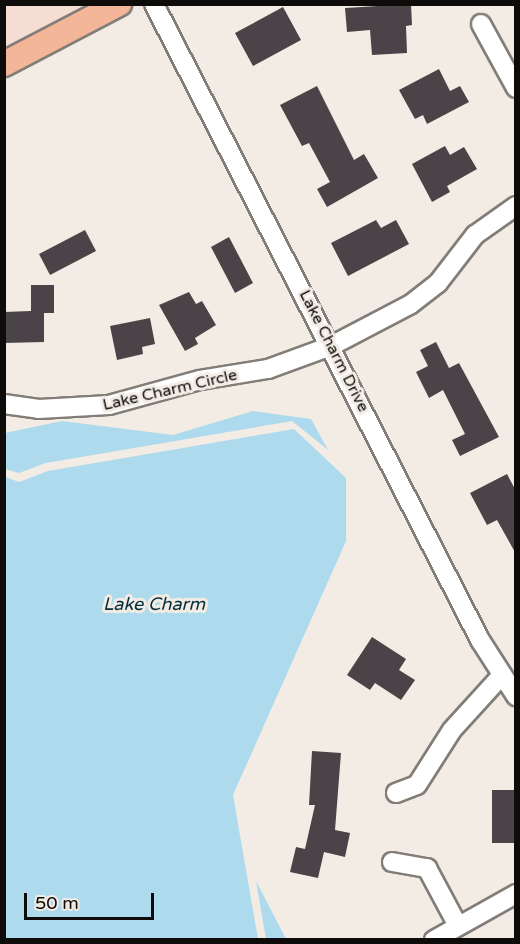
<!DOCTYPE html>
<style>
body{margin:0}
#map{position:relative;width:520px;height:944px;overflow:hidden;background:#f2ece5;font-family:"Varela Round",sans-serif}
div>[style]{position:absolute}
.commercial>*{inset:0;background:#f6ddd4}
.water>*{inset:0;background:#addaed}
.building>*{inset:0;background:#4a4448}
.roads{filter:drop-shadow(2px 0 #827d77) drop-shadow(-2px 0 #827d77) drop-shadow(0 2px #827d77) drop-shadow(0 -2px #827d77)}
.minor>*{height:18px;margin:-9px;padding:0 9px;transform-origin:9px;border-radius:9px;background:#fff}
.major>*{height:24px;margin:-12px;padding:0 12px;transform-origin:12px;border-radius:12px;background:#f4b699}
span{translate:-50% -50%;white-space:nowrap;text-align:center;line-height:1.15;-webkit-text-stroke:6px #f2ece5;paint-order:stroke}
.street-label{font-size:16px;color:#0e0c0a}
.water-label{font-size:18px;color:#062f3e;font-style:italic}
.frame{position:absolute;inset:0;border:6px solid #0e0c0a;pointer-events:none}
.scale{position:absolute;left:24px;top:893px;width:130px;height:27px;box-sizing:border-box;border:3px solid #0e0c0a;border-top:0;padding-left:8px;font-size:18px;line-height:21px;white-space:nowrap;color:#0e0c0a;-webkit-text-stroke:4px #f2ece5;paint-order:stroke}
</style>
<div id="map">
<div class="commercial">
<i style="clip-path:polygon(5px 5px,97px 5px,5px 53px)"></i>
</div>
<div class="water">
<i style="clip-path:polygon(253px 411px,311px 419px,328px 450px,292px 421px,46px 463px,19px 473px,5px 469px,5px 433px,62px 421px,173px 435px)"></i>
<i style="clip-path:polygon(294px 429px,346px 478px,346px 541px,233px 795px,258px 939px,5px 939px,5px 477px,19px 482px,48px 471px)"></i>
<i style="clip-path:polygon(256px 881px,286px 939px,266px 939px)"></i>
</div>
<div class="building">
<i style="clip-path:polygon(411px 4px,412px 25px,406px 26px,407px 53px,372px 55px,370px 30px,347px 32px,345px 8px)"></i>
<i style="clip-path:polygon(283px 7px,301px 40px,253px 66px,235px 33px)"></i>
<i style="clip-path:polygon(439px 69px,450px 91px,460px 86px,469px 102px,427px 124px,423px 115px,415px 119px,399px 90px)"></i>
<i style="clip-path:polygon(317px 86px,354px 160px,364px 154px,378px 178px,327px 207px,317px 189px,330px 182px,309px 143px,302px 146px,280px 105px)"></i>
<i style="clip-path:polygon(445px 146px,450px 155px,464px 147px,477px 169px,447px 186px,450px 192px,432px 202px,412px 164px)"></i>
<i style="clip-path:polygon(376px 220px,381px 228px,396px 220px,409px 244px,348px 276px,331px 243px)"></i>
<i style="clip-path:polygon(85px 230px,96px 251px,50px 275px,39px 254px)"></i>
<i style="clip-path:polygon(229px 237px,253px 283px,235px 293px,211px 247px)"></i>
<i style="clip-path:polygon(31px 285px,54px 285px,54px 313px,44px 313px,44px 342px,4px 343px,4px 312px,31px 311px)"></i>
<i style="clip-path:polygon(189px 292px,196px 304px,202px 301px,216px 325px,195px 338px,198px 344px,185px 351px,159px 305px)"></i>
<i style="clip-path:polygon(150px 318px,155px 344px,142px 347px,143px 354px,117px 360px,110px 326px)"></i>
<i style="clip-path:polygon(436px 342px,449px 368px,459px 363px,499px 437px,460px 456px,452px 440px,465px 434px,443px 390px,429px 398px,416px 372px,428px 366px,420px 350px)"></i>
<i style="clip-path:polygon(507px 474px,516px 491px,516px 554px,497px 520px,487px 525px,470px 493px)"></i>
<i style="clip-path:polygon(372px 637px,406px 659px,399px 670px,415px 680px,401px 700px,375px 683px,370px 690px,347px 675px)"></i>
<i style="clip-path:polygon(312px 751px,341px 753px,335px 830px,350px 833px,345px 857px,324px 852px,318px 878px,290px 872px,296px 847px,305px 849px,315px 805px,309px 805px)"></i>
<i style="clip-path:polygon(492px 790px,516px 790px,516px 843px,492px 843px)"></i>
</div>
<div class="roads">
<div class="minor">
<i style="left:154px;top:4px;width:715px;rotate:62.86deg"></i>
<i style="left:480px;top:640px;width:67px;rotate:57.3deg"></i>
<i style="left:481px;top:24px;width:73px;rotate:61.3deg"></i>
<i style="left:4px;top:404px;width:35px;rotate:8deg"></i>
<i style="left:39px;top:409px;width:70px;rotate:-3.3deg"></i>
<i style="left:109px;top:405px;width:94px;rotate:-15.4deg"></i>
<i style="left:200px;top:380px;width:69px;rotate:-9.2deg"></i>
<i style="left:268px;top:369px;width:67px;rotate:-20.1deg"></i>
<i style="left:331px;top:346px;width:90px;rotate:-27.7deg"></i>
<i style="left:411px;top:304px;width:34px;rotate:-38deg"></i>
<i style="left:438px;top:283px;width:61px;rotate:-52.4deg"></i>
<i style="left:475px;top:235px;width:50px;rotate:-35.3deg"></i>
<i style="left:396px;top:793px;width:22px;rotate:-21deg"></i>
<i style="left:417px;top:785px;width:65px;rotate:-57.5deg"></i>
<i style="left:452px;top:730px;width:74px;rotate:-47.7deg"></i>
<i style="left:392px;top:862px;width:36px;rotate:10deg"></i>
<i style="left:427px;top:868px;width:64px;rotate:61.8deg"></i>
<i style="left:434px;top:940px;width:94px;rotate:-29.3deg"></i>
</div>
<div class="major">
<i style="left:4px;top:64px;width:130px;rotate:-27.6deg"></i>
</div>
</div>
<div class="street-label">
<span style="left:334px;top:351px;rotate:63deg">Lake Charm Drive</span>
<span style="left:170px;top:390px;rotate:-13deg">Lake Charm Circle</span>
</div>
<div class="water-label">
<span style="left:154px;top:604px">Lake Charm</span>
</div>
<div class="frame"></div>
<div class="scale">50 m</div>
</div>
